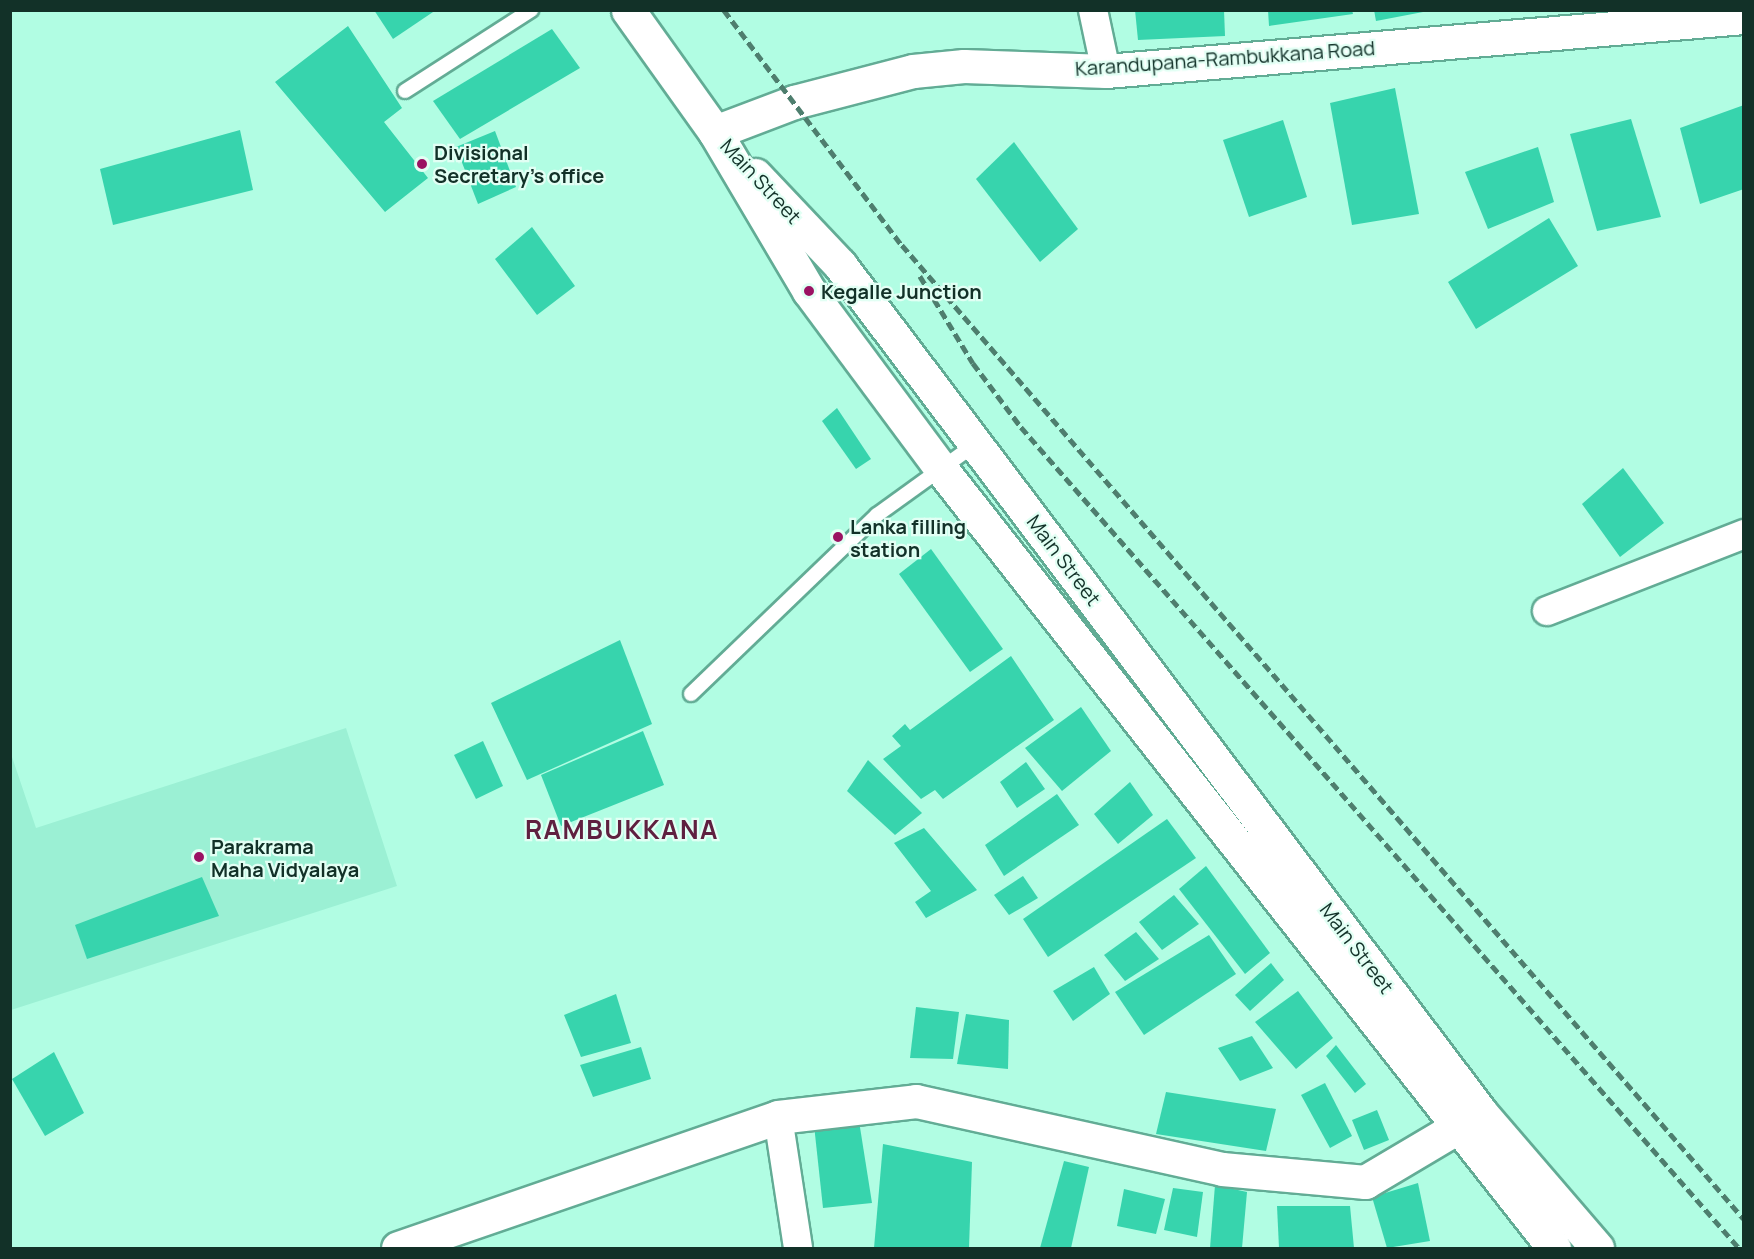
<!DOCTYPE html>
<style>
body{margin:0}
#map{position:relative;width:1754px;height:1259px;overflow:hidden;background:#b1fde3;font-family:Manrope,sans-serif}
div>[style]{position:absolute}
.built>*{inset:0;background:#9bf0d4}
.building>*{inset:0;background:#37d4ad}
.roads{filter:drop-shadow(2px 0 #62ac95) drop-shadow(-2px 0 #62ac95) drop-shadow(0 2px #62ac95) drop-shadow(0 -2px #62ac95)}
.lane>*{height:14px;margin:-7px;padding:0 7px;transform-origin:7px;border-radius:7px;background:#fff}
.street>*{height:28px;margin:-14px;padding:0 14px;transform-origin:14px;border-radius:14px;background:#fff}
.secondary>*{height:33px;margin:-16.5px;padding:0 16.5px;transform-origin:16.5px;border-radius:16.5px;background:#fff}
.primary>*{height:33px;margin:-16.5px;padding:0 16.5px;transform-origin:16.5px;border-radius:16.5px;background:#fff}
.rail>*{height:4.5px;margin-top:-2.25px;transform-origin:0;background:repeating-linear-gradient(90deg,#4e7e6e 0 9px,transparent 0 13.5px)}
.dots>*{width:16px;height:16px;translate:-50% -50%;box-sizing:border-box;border:3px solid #e2fff4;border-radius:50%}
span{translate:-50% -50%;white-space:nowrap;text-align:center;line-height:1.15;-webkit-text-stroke:4.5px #e2fff4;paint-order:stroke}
.street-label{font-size:20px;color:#123128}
.poi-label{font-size:20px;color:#123128;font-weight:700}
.left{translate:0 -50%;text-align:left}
.district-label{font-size:26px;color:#5f2040;font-weight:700;letter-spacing:1.5px}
.frame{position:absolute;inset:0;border:12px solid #123128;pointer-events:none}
</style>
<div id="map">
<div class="built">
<i style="clip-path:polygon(346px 728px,397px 886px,11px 1010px,10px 751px,36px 828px)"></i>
</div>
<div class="building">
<i style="clip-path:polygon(374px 10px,436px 10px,393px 39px)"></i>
<i style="clip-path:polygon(1135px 10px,1224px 10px,1225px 36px,1138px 40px)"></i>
<i style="clip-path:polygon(1268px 10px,1352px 10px,1353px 14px,1269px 26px)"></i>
<i style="clip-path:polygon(1374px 10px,1423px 10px,1423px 12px,1376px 21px)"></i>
<i style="clip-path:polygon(348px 26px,402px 108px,384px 122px,428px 178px,385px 212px,275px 82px)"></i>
<i style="clip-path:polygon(552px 29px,580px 68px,460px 139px,433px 101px)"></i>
<i style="clip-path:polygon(1395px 88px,1419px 214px,1352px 225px,1330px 103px)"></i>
<i style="clip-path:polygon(1744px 105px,1744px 189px,1700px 204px,1680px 128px)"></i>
<i style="clip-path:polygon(1631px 119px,1661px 217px,1597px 231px,1570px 134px)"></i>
<i style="clip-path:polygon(1283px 120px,1307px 197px,1249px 217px,1223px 140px)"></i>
<i style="clip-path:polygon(240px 130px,253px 190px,113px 225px,100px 169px)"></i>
<i style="clip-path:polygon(495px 131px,516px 187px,478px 204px,456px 147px)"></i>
<i style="clip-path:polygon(1014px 142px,1078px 229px,1040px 262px,976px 179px)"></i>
<i style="clip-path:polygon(1538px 147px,1554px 202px,1488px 229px,1465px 172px)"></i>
<i style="clip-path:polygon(1549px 218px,1578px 266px,1476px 329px,1448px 282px)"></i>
<i style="clip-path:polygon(532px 227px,575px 286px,537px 315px,495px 259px)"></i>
<i style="clip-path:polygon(837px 408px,871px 459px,856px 469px,822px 421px)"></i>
<i style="clip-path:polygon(1623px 468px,1664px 523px,1620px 557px,1582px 504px)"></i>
<i style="clip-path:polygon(931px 549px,1003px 649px,970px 672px,899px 574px)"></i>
<i style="clip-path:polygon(620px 640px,652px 724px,527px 780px,491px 703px)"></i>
<i style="clip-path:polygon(1011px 656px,1054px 720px,943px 799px,935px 790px,921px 799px,883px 759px,901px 746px,892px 736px,905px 724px,910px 730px)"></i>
<i style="clip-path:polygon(1081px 707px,1111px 751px,1062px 791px,1025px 748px)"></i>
<i style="clip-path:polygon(643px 731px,664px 785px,561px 826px,541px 775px)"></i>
<i style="clip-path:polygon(483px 741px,503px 786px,476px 799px,454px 755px)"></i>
<i style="clip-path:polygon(868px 760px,922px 813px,895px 835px,847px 791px)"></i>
<i style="clip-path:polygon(1026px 762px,1045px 789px,1017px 808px,1000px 782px)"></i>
<i style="clip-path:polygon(1130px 782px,1153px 815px,1118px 844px,1094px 814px)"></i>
<i style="clip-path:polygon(1057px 794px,1079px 825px,1004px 876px,985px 845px)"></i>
<i style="clip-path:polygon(1167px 819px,1196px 858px,1048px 957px,1023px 919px)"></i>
<i style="clip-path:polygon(924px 828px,977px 890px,926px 918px,915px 902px,931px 891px,894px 843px)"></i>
<i style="clip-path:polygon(1206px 866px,1270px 953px,1245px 974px,1179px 889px)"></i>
<i style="clip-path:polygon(1023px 876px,1038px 898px,1009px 915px,994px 895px)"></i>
<i style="clip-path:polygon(202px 877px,219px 916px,87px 959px,75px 925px)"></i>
<i style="clip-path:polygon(1174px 895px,1199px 924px,1162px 950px,1139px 922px)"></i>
<i style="clip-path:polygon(1136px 932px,1159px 959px,1125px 981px,1104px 955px)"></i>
<i style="clip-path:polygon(1209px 935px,1236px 974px,1144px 1035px,1115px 992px)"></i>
<i style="clip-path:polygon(1271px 963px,1284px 980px,1250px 1011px,1235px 995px)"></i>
<i style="clip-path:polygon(1094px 967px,1110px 994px,1073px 1021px,1053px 991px)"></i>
<i style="clip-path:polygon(1298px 991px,1333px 1038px,1296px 1069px,1255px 1022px)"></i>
<i style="clip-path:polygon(616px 994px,631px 1043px,581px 1057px,564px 1015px)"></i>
<i style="clip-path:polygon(916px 1007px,959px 1012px,953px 1059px,910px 1058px)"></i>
<i style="clip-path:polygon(966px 1014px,1009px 1020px,1008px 1069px,957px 1064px)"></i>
<i style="clip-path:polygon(1252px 1036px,1273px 1068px,1240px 1081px,1218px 1048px)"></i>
<i style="clip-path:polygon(1336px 1045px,1366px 1084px,1355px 1093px,1326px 1056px)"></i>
<i style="clip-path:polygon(641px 1047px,651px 1079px,593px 1097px,580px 1065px)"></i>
<i style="clip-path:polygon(54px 1052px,84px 1113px,45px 1136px,12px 1079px)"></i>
<i style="clip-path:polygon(1325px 1083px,1352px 1136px,1330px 1148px,1301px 1095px)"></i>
<i style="clip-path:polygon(1166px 1092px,1276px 1109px,1266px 1151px,1156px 1134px)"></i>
<i style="clip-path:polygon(1377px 1110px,1389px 1140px,1364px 1150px,1352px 1120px)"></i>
<i style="clip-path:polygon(859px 1121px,872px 1203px,823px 1208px,814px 1125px)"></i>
<i style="clip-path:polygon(883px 1144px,972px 1162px,969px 1248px,874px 1248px)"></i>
<i style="clip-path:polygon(1064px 1161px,1089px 1167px,1071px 1248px,1040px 1248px)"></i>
<i style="clip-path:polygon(1418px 1183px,1430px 1241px,1387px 1248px,1372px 1197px)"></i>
<i style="clip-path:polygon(1215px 1185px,1247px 1192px,1242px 1248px,1210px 1248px)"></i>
<i style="clip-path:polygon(1173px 1188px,1203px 1192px,1197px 1237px,1164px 1230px)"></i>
<i style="clip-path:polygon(1124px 1189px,1165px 1199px,1156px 1234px,1117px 1226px)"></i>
<i style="clip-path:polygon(1277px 1206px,1350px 1206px,1354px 1248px,1279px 1248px)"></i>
</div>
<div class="roads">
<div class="lane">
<i style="left:405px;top:91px;width:150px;rotate:-32.7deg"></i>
<i style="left:691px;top:694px;width:258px;rotate:-43.9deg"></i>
<i style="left:877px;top:515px;width:123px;rotate:-35.8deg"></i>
</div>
<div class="street">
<i style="left:1093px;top:10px;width:62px;rotate:78deg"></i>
<i style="left:1547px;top:611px;width:212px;rotate:-21.3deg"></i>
<i style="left:778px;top:1117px;width:133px;rotate:81.3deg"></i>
</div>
<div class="secondary">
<i style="left:398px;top:1248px;width:402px;rotate:-19deg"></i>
<i style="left:778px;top:1117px;width:139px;rotate:-6.6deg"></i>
<i style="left:916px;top:1101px;width:313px;rotate:12.5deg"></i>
<i style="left:1222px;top:1169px;width:144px;rotate:5.2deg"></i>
<i style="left:1365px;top:1182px;width:135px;rotate:-30.7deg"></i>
</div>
<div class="primary">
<i style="left:628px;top:10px;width:150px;rotate:54.5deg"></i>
<i style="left:715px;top:132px;width:185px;rotate:59.4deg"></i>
<i style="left:809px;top:291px;width:223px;rotate:53.4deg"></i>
<i style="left:942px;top:470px;width:990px;rotate:51.81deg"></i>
<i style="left:715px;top:132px;width:85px;rotate:-20.8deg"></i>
<i style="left:794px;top:102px;width:123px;rotate:-14.6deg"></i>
<i style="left:913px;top:71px;width:51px;rotate:-5.6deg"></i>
<i style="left:964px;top:66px;width:142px;rotate:2deg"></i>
<i style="left:1106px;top:71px;width:640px;rotate:-4.84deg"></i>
<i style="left:755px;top:175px;width:124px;rotate:46.6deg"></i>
<i style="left:840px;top:265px;width:1063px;rotate:52.91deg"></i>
<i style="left:1481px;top:1113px;width:178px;rotate:49.3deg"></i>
</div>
</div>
<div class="rail">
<i style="left:724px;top:10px;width:295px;rotate:52.9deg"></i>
<i style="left:902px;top:245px;width:1287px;rotate:49.16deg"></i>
<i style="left:920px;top:276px;width:102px;rotate:58.7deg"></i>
<i style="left:973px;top:363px;width:80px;rotate:53.1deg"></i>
<i style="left:1021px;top:427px;width:1091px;rotate:48.83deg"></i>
</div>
<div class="dots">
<i style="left:422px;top:164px;background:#9b1263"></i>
<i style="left:809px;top:291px;background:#9b1263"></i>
<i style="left:838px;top:537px;background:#9b1263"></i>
<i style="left:199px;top:857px;background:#9b1263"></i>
</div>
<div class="street-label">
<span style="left:1225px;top:58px;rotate:-4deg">Karandupana-Rambukkana Road</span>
<span style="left:761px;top:181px;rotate:47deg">Main Street</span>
<span style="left:1064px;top:560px;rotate:53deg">Main Street</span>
<span style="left:1357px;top:948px;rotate:53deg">Main Street</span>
</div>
<div class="poi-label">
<span class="left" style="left:434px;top:164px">Divisional<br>Secretary's office</span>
<span class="left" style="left:821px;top:291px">Kegalle Junction</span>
<span class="left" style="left:850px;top:538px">Lanka filling<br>station</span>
<span class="left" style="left:211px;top:858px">Parakrama<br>Maha Vidyalaya</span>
</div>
<div class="district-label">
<span style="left:622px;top:830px">RAMBUKKANA</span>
</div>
<div class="frame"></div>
</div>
